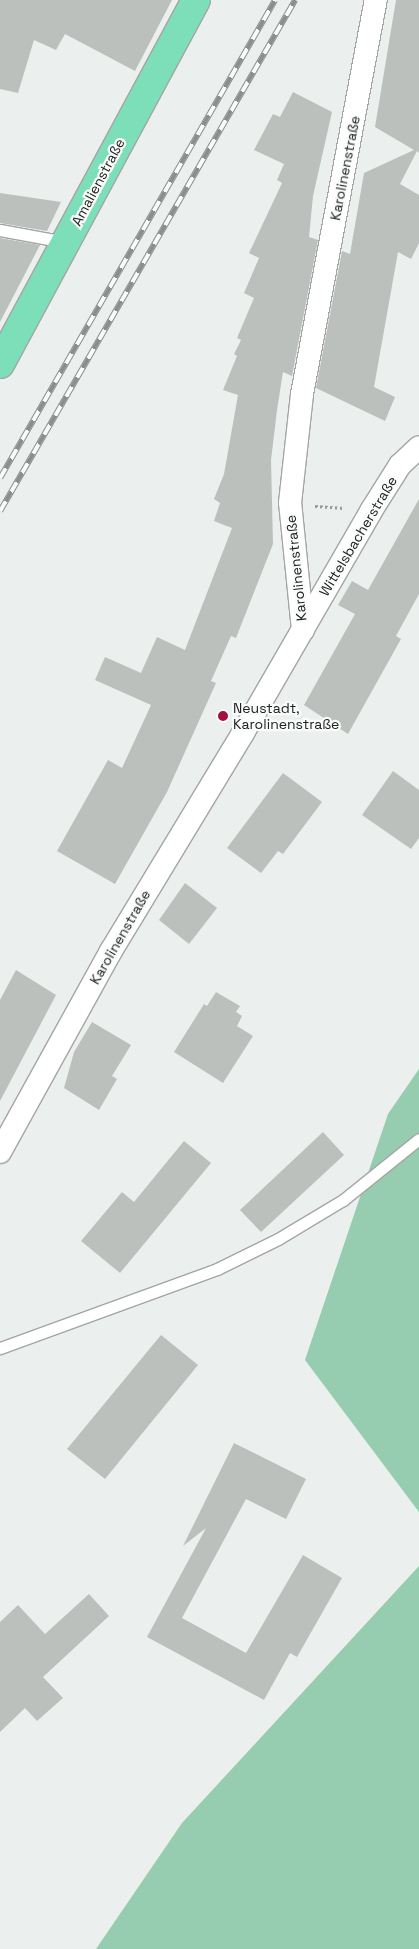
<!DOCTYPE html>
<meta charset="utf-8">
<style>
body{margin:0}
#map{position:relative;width:419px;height:1949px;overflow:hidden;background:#ebefed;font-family:"Space Grotesk",sans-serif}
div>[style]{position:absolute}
.green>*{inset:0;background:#96ccaf}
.building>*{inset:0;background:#bcc0bd}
.path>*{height:3px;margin-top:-1.5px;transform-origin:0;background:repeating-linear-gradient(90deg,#989b99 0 2.5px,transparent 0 5px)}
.roads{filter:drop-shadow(1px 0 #a3a6a4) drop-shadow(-1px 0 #a3a6a4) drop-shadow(0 1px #a3a6a4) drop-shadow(0 -1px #a3a6a4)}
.service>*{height:11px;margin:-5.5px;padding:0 5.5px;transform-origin:5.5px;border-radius:5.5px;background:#fff}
.minor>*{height:22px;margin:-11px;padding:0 11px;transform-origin:11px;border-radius:11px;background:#fff}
.primary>*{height:28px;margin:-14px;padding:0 14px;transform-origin:14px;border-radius:14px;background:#7ddfba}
.rail>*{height:5.5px;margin-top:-2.75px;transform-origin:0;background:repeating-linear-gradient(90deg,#f9fcfa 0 11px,#8b8e8c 0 22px);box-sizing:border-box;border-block:1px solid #8b8e8c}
.dots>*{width:14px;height:14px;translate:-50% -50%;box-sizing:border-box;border:2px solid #f9fcfa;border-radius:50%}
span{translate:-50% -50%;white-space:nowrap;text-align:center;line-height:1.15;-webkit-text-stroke:4.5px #f9fcfa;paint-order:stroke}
.street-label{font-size:14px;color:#202120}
.poi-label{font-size:14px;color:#202120}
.left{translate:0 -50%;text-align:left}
</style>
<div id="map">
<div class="green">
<i style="clip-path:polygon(419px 1069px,419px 1512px,305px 1360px,388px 1114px)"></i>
<i style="clip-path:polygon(419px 1566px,419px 1949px,96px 1949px,182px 1823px)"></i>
</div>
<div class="building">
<i style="clip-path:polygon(0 0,172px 0,135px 71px,65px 34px,56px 50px,34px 40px,18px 93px,0 89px)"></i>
<i style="clip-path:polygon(396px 0,419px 0,419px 153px,417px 151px,400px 184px,419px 195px,419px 243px,411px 259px,398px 252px,374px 387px,395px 397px,385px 421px,316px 388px,342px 251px,350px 254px,364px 173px,414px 150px,375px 127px)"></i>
<i style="clip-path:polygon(293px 92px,332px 112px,313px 196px,309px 237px,318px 240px,292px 376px,283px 372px,277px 410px,271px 460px,273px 544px,236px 638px,231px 636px,211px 681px,216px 683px,167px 792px,115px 884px,57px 851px,108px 760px,122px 768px,151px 705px,95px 680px,105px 657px,141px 673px,157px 637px,185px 650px,232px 528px,214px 521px,220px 503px,214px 499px,224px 474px,238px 395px,223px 390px,237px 356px,234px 354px,241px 340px,237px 338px,254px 298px,244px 293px,259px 258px,249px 253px,282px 183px,277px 180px,284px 164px,254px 150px,273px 114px,280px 117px)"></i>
<i style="clip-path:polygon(0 193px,61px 202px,47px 231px,0 223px)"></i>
<i style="clip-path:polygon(0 238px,40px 245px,0 322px)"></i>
<i style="clip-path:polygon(419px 499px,419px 594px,396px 636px,401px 639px,348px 734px,304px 705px,355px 614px,338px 605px,352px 581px,368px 590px)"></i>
<i style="clip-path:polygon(393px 771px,419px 790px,419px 838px,411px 849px,362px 815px)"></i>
<i style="clip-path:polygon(283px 773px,322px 802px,283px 854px,278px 851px,261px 873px,227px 848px)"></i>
<i style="clip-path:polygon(185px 883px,217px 908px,189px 944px,159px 920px)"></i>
<i style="clip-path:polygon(16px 970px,56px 995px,0 1101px,0 1000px)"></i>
<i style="clip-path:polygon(216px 992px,240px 1006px,236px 1012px,242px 1016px,237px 1026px,253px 1036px,223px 1083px,174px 1052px,204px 1004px,207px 1006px)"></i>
<i style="clip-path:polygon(92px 1022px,131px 1045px,112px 1076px,117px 1079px,99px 1110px,64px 1088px,74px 1052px)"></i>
<i style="clip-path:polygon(323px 1132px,344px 1155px,261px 1232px,240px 1210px)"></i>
<i style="clip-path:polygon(184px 1141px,211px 1163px,120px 1273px,81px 1241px,122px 1192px,134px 1202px)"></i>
<i style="clip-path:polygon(161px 1335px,198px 1365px,105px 1479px,67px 1449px)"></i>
<i style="clip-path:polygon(234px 1443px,306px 1479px,286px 1519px,246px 1499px,182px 1618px,246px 1653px,303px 1555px,342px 1578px,297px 1657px,290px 1653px,264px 1700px,147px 1637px,206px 1528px,183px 1546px)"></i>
<i style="clip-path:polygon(89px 1594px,109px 1616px,43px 1677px,63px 1698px,37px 1721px,25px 1708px,0 1732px,0 1622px,18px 1605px,45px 1634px)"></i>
</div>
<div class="path">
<i style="left:315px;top:506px;width:29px;rotate:4deg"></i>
</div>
<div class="roads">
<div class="service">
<i style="left:0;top:230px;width:66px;rotate:10.5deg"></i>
<i style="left:0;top:1348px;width:231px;rotate:-20deg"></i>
<i style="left:217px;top:1269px;width:68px;rotate:-26.2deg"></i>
<i style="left:278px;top:1239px;width:76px;rotate:-31deg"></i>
<i style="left:343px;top:1200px;width:97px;rotate:-38.8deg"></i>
</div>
<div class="minor">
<i style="left:303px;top:630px;width:128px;rotate:-95.8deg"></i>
<i style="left:290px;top:503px;width:110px;rotate:-83.7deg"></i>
<i style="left:302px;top:394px;width:401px;rotate:-79.4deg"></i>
<i style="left:0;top:1152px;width:230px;rotate:-61.1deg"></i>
<i style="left:111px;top:951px;width:255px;rotate:-58.8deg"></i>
<i style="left:243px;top:733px;width:256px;rotate:-60deg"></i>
<i style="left:371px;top:511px;width:54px;rotate:-57.8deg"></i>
<i style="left:400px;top:465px;width:26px;rotate:-43deg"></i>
</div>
<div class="primary">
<i style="left:0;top:364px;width:413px;rotate:-61.7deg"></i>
</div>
</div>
<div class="rail">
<i style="left:0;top:478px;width:551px;rotate:-60.09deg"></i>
<i style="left:0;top:511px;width:590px;rotate:-60deg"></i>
</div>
<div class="dots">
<i style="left:223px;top:716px;background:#a60e40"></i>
</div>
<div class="street-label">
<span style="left:345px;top:168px;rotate:-79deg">Karolinenstraße</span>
<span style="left:98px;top:182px;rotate:-62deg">Amalienstraße</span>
<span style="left:358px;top:536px;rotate:-59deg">Wittelsbacherstraße</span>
<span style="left:296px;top:568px;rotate:-96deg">Karolinenstraße</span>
<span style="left:120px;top:937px;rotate:-60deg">Karolinenstraße</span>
</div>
<div class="poi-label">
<span class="left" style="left:233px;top:716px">Neustadt,<br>Karolinenstraße</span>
</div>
</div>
